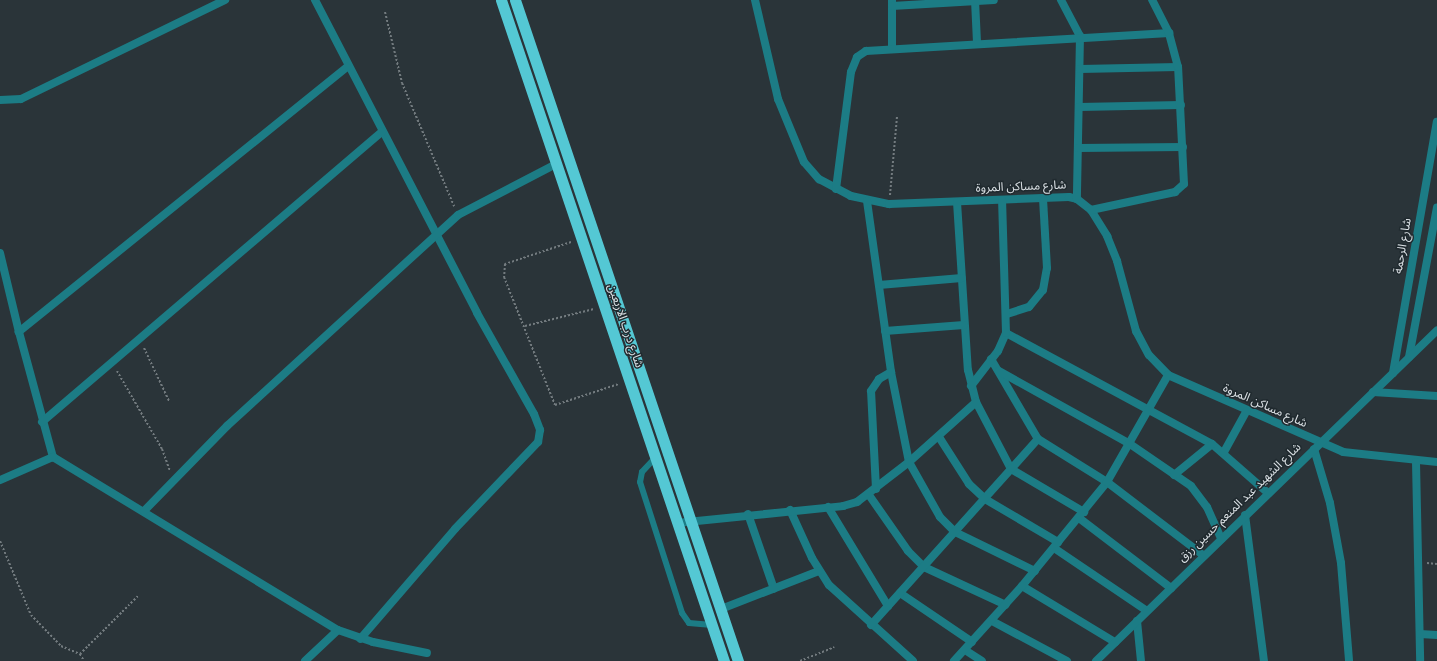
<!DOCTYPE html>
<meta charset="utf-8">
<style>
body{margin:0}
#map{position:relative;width:1437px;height:661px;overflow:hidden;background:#2a3439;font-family:"Source Serif 4","Noto Sans Arabic",serif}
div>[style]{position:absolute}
.path>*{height:2px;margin-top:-1px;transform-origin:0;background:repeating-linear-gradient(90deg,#737b7f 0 2px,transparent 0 4px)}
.service>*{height:6px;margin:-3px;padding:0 3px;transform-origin:3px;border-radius:3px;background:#1c7c85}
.minor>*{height:8px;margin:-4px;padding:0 4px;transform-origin:4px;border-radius:4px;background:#1c7c85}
.trunk>*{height:11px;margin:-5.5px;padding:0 5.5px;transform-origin:5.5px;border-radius:5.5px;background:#54c8d4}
span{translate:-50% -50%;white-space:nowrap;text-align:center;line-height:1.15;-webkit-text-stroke:3px #202a2f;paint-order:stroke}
.street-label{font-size:12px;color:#dbe1e5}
</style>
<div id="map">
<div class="path">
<i style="left:385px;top:12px;width:73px;rotate:76.5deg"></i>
<i style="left:402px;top:83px;width:134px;rotate:67.1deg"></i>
<i style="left:890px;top:195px;width:79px;rotate:-84.9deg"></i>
<i style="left:571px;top:242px;width:70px;rotate:161.6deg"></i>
<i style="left:505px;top:264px;width:13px;rotate:94deg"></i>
<i style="left:504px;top:277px;width:138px;rotate:68.3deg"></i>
<i style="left:555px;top:405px;width:67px;rotate:-18.2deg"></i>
<i style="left:525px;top:326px;width:71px;rotate:-13.8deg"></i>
<i style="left:144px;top:348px;width:59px;rotate:64.7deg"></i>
<i style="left:117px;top:371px;width:90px;rotate:60deg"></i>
<i style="left:162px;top:449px;width:23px;rotate:70deg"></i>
<i style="left:0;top:541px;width:80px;rotate:67.3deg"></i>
<i style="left:31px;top:615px;width:43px;rotate:45.9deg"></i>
<i style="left:61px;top:646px;width:21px;rotate:23deg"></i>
<i style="left:80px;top:654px;width:8px;rotate:60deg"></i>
<i style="left:1427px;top:563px;width:10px;rotate:6deg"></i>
<i style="left:80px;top:654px;width:83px;rotate:-45deg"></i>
<i style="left:800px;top:661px;width:37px;rotate:-22deg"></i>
</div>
<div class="service">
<i style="left:655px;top:458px;width:19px;rotate:133deg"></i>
<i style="left:642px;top:472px;width:10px;rotate:101deg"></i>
<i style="left:640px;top:482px;width:138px;rotate:72.2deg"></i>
<i style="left:682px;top:613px;width:12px;rotate:55deg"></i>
<i style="left:689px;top:623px;width:23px;rotate:5deg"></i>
</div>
<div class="minor">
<i style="left:315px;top:0;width:352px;rotate:62.6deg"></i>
<i style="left:477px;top:313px;width:116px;rotate:60.6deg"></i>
<i style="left:534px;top:414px;width:17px;rotate:69deg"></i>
<i style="left:540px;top:430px;width:12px;rotate:99deg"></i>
<i style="left:538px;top:442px;width:120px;rotate:133.7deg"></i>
<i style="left:455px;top:529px;width:145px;rotate:130.8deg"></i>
<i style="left:755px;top:0;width:102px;rotate:76.9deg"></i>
<i style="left:778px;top:99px;width:68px;rotate:67.6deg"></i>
<i style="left:804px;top:162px;width:23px;rotate:49deg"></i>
<i style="left:819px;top:179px;width:36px;rotate:28deg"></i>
<i style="left:851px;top:196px;width:39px;rotate:12deg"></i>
<i style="left:889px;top:204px;width:180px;rotate:-2.2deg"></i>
<i style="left:1069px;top:197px;width:8px;rotate:14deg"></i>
<i style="left:1077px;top:199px;width:18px;rotate:38deg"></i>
<i style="left:1091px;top:210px;width:31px;rotate:58deg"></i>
<i style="left:1107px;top:236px;width:27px;rotate:68deg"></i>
<i style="left:1117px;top:261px;width:73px;rotate:74.8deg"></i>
<i style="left:1136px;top:331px;width:27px;rotate:62deg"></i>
<i style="left:1149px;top:355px;width:28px;rotate:46deg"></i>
<i style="left:1168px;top:375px;width:191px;rotate:23.7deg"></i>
<i style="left:1343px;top:452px;width:95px;rotate:6.1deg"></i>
<i style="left:892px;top:0;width:48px;rotate:90deg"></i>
<i style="left:975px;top:0;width:43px;rotate:87.3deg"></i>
<i style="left:1061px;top:0;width:41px;rotate:62.2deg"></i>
<i style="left:1080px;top:36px;width:163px;rotate:91.1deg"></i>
<i style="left:892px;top:6px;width:102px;rotate:-3.4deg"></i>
<i style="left:347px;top:67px;width:422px;rotate:141.1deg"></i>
<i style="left:19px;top:332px;width:130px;rotate:74.8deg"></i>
<i style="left:53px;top:457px;width:333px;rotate:31.3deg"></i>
<i style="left:338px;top:630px;width:37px;rotate:19deg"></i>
<i style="left:373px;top:642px;width:55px;rotate:11.5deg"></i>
<i style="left:1080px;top:69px;width:98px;rotate:-1.2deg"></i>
<i style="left:0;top:100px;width:21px;rotate:-3deg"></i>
<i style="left:21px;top:99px;width:227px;rotate:-25.9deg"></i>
<i style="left:1079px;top:107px;width:102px;rotate:-1.1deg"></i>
<i style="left:1078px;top:148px;width:105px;rotate:-0.5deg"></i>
<i style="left:836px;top:189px;width:118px;rotate:-82.7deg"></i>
<i style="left:851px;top:72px;width:16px;rotate:-68deg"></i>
<i style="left:857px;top:57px;width:11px;rotate:-34deg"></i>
<i style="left:866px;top:51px;width:304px;rotate:-3.4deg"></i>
<i style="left:867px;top:201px;width:173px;rotate:82deg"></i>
<i style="left:891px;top:372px;width:92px;rotate:78.7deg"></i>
<i style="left:909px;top:462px;width:63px;rotate:60.6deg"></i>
<i style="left:940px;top:517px;width:21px;rotate:45deg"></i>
<i style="left:955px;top:532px;width:89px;rotate:26deg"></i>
<i style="left:957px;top:202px;width:168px;rotate:86.3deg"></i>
<i style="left:968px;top:370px;width:33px;rotate:76deg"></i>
<i style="left:976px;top:402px;width:76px;rotate:62.4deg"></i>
<i style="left:1011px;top:469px;width:85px;rotate:30.5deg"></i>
<i style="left:1091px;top:210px;width:86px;rotate:-12.1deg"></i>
<i style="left:1175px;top:192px;width:12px;rotate:-42deg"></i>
<i style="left:1184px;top:184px;width:117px;rotate:-92.9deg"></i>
<i style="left:1178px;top:67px;width:35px;rotate:-105deg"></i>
<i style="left:1169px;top:33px;width:37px;rotate:-117deg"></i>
<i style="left:0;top:253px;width:81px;rotate:76.5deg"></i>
<i style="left:879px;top:285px;width:83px;rotate:-4.8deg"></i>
<i style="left:1007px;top:314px;width:23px;rotate:-18deg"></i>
<i style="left:1029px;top:307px;width:22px;rotate:-51deg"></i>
<i style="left:1043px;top:290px;width:22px;rotate:-80deg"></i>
<i style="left:1047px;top:268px;width:70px;rotate:-93.3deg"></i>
<i style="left:885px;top:331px;width:79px;rotate:-4.3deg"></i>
<i style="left:1006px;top:333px;width:234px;rotate:28.3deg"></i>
<i style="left:1212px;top:444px;width:74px;rotate:41.2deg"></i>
<i style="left:1409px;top:357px;width:152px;rotate:-79.4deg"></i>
<i style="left:991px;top:359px;width:93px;rotate:59.6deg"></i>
<i style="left:1038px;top:439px;width:81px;rotate:31.9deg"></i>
<i style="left:1107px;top:482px;width:122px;rotate:37.3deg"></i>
<i style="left:999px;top:371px;width:150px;rotate:29.1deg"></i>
<i style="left:1130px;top:444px;width:74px;rotate:34.5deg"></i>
<i style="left:1191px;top:486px;width:26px;rotate:53deg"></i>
<i style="left:1207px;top:507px;width:35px;rotate:66deg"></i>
<i style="left:1393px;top:373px;width:255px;rotate:-80.1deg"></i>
<i style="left:971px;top:386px;width:44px;rotate:-52.4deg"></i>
<i style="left:998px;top:351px;width:20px;rotate:-66deg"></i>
<i style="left:1006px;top:333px;width:133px;rotate:-91.7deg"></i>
<i style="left:1373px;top:392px;width:64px;rotate:3.6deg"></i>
<i style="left:42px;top:422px;width:447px;rotate:-40.5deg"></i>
<i style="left:939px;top:437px;width:56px;rotate:57.4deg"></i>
<i style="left:969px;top:484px;width:22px;rotate:43deg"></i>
<i style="left:985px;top:499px;width:85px;rotate:30.5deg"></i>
<i style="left:1314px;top:449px;width:56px;rotate:73.5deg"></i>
<i style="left:1330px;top:503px;width:61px;rotate:79.6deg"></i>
<i style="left:1341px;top:563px;width:98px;rotate:85.3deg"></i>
<i style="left:1224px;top:452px;width:46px;rotate:-61.2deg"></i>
<i style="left:1416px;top:462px;width:199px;rotate:88.8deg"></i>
<i style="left:1174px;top:475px;width:49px;rotate:-39.2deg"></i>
<i style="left:0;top:480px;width:58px;rotate:-23.5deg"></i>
<i style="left:876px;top:489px;width:98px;rotate:-92.9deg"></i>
<i style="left:871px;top:391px;width:14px;rotate:-56deg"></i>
<i style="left:879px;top:379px;width:14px;rotate:-30deg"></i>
<i style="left:869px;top:495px;width:68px;rotate:55.1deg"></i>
<i style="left:908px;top:551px;width:23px;rotate:45deg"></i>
<i style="left:924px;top:567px;width:90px;rotate:24.9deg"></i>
<i style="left:828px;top:507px;width:116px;rotate:58.8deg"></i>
<i style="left:790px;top:510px;width:53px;rotate:65.4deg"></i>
<i style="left:812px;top:558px;width:32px;rotate:58deg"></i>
<i style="left:829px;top:585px;width:113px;rotate:42.1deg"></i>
<i style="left:144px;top:511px;width:119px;rotate:-45.7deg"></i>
<i style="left:227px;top:426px;width:313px;rotate:-42.4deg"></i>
<i style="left:458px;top:215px;width:110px;rotate:-27.5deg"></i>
<i style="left:748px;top:514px;width:79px;rotate:70.9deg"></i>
<i style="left:1245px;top:515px;width:147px;rotate:82.6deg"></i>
<i style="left:1079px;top:518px;width:116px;rotate:37.3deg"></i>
<i style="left:677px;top:523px;width:167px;rotate:-5.8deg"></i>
<i style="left:843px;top:506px;width:15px;rotate:-16deg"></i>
<i style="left:857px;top:502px;width:66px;rotate:-37.6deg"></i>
<i style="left:909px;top:462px;width:90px;rotate:-41.8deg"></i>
<i style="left:1054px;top:548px;width:112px;rotate:34.1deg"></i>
<i style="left:1022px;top:586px;width:109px;rotate:31.1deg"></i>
<i style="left:900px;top:593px;width:87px;rotate:34.2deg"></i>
<i style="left:721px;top:609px;width:105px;rotate:-21.2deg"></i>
<i style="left:992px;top:621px;width:85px;rotate:28.1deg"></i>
<i style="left:1137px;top:621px;width:40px;rotate:84.3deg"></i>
<i style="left:871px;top:625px;width:250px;rotate:-48.1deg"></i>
<i style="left:1420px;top:634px;width:17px;rotate:3deg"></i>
<i style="left:965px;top:650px;width:20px;rotate:33deg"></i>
<i style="left:305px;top:661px;width:45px;rotate:-43.2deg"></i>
<i style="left:954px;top:661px;width:101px;rotate:-47.8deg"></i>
<i style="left:1022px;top:586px;width:134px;rotate:-50.7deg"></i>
<i style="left:1107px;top:482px;width:123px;rotate:-60.3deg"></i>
<i style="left:1096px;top:661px;width:475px;rotate:-44.1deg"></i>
</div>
<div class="trunk">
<i style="left:501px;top:0;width:698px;rotate:71.36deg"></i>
<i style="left:515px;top:0;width:698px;rotate:71.36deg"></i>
</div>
<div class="street-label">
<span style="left:1021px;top:187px;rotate:-2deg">شارع مساكن المروة</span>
<span style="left:1403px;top:246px;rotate:-80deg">شارع الرحمة</span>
<span style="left:625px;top:326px;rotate:71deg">شارع درب الاربعين</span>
<span style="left:1265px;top:406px;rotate:24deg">شارع مساكن المروة</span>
<span style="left:1240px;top:503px;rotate:-44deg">شارع الشهيد عبد المنعم حسين رزق</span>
</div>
</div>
